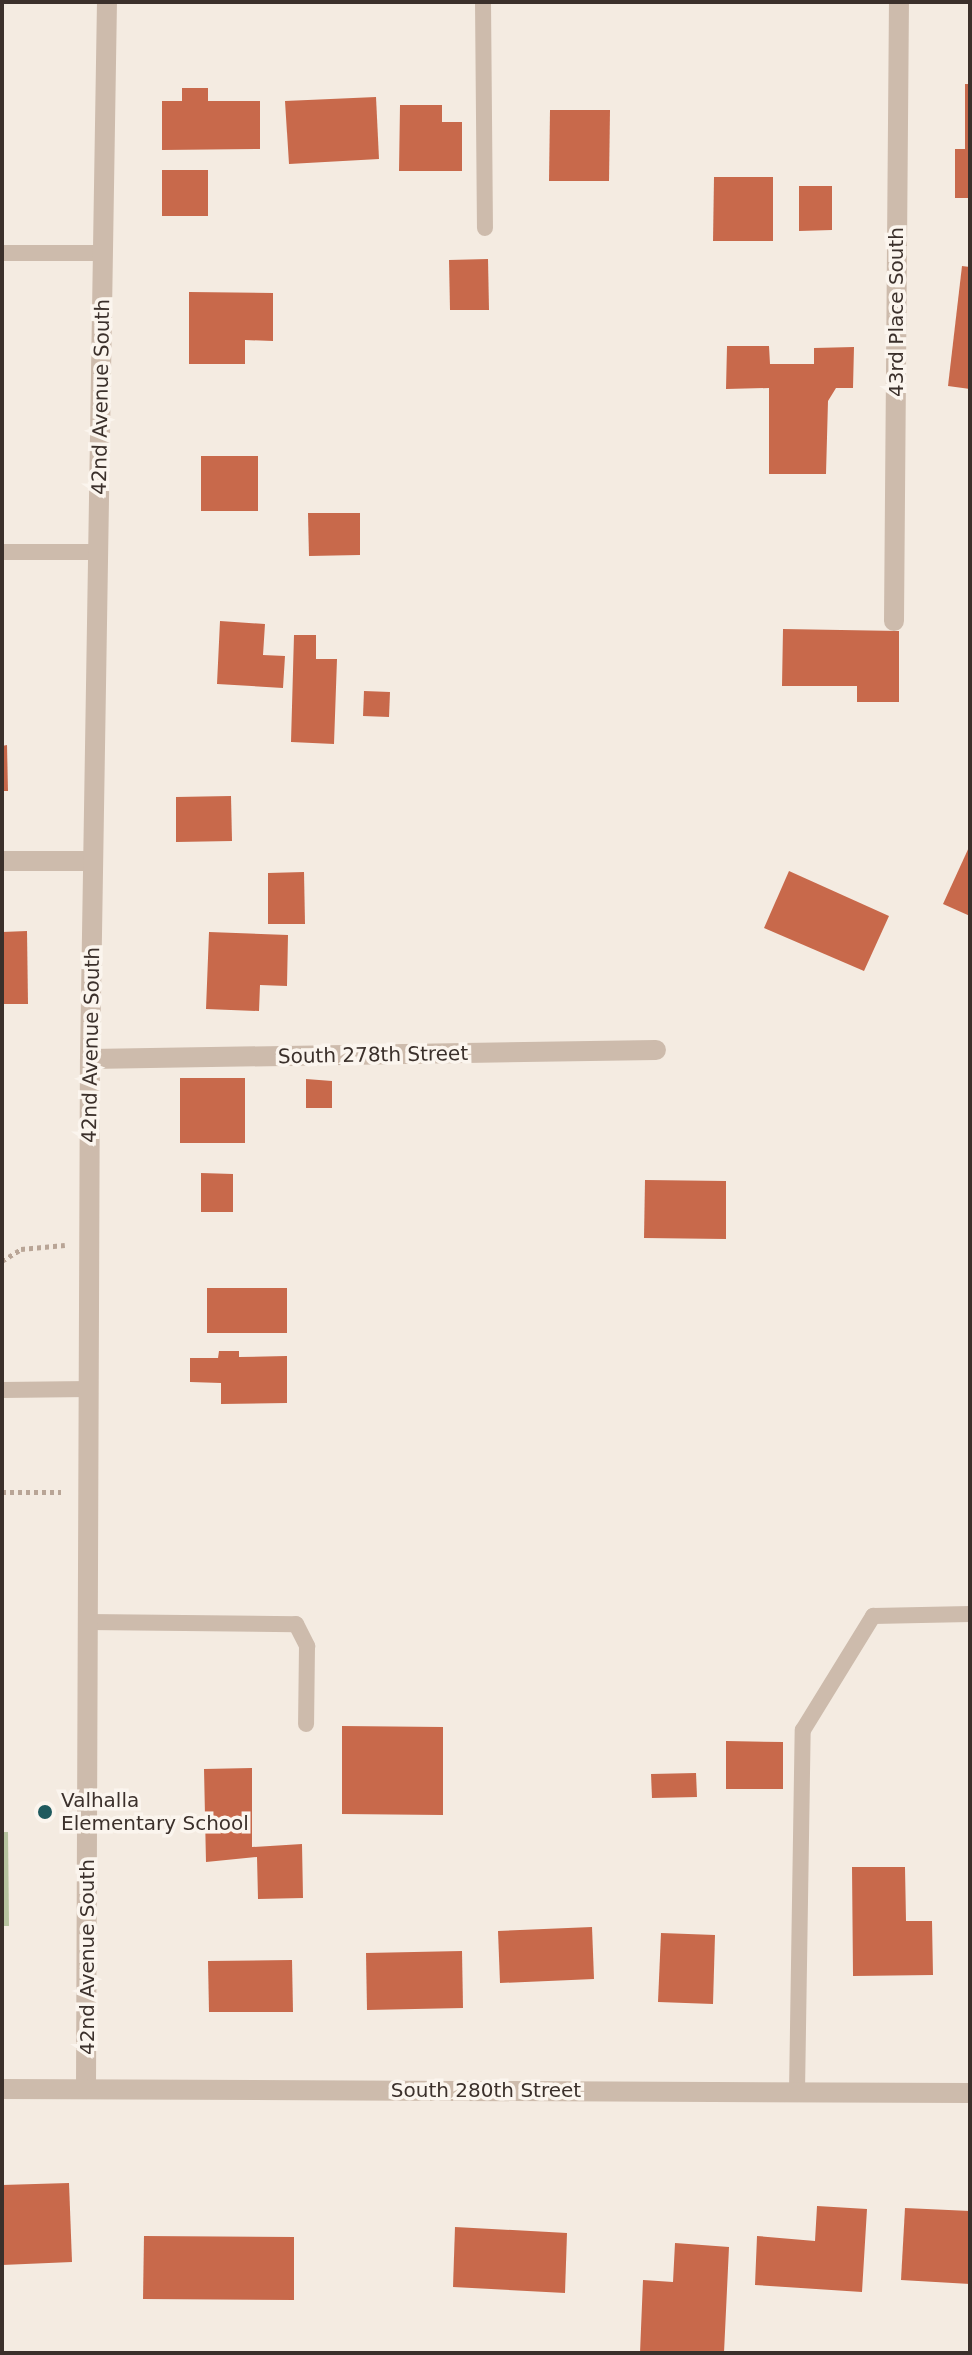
<!DOCTYPE html>
<style>
body{margin:0}
#map{position:relative;width:972px;height:2355px;overflow:hidden;background:#f4ebe1;font-family:"DejaVu Sans",sans-serif}
div>[style]{position:absolute}
.green>*{inset:0;background:#b8c4a0}
.building>*{inset:0;background:#c8694b}
.path>*{height:5px;margin-top:-2.5px;transform-origin:0;background:repeating-linear-gradient(90deg,#b9a596 0 4px,transparent 0 8px)}
.lane>*{height:16px;margin:-8px;padding:0 8px;transform-origin:8px;border-radius:8px;background:#cdbbac}
.street>*{height:20px;margin:-10px;padding:0 10px;transform-origin:10px;border-radius:10px;background:#cdbbac}
.dots>*{width:22px;height:22px;translate:-50% -50%;box-sizing:border-box;border:4px solid #fbf5ee;border-radius:50%}
span{translate:-50% -50%;white-space:nowrap;text-align:center;line-height:1.15;-webkit-text-stroke:7px #fbf5ee;paint-order:stroke}
.street-label{font-size:20px;color:#3b302b}
.poi-label{font-size:20px;color:#3b302b}
.left{translate:0 -50%;text-align:left}
.frame{position:absolute;inset:0;border:4px solid #3b302b;pointer-events:none}
</style>
<div id="map">
<div class="green">
<i style="clip-path:polygon(2px 1832px,8px 1832px,9px 1926px,2px 1926px)"></i>
</div>
<div class="building">
<i style="clip-path:polygon(965px 84px,970px 84px,970px 198px,955px 198px,955px 149px,965px 149px)"></i>
<i style="clip-path:polygon(182px 88px,208px 88px,208px 101px,260px 101px,260px 149px,162px 150px,162px 101px,182px 101px)"></i>
<i style="clip-path:polygon(376px 97px,379px 159px,289px 164px,285px 101px)"></i>
<i style="clip-path:polygon(400px 105px,442px 105px,442px 122px,462px 122px,462px 171px,399px 171px)"></i>
<i style="clip-path:polygon(550px 110px,610px 110px,609px 181px,549px 181px)"></i>
<i style="clip-path:polygon(162px 170px,208px 170px,208px 216px,162px 216px)"></i>
<i style="clip-path:polygon(714px 177px,773px 177px,773px 241px,713px 241px)"></i>
<i style="clip-path:polygon(799px 186px,832px 186px,832px 230px,799px 231px)"></i>
<i style="clip-path:polygon(488px 259px,489px 310px,450px 310px,449px 260px)"></i>
<i style="clip-path:polygon(962px 266px,970px 267px,970px 389px,948px 386px)"></i>
<i style="clip-path:polygon(189px 292px,273px 293px,273px 341px,245px 340px,245px 364px,189px 364px)"></i>
<i style="clip-path:polygon(727px 346px,769px 346px,770px 364px,814px 364px,814px 348px,854px 347px,853px 388px,836px 388px,828px 401px,826px 474px,769px 474px,769px 388px,726px 389px)"></i>
<i style="clip-path:polygon(201px 456px,258px 456px,258px 511px,201px 511px)"></i>
<i style="clip-path:polygon(308px 513px,360px 513px,360px 555px,309px 556px)"></i>
<i style="clip-path:polygon(220px 621px,265px 624px,263px 655px,285px 656px,283px 688px,217px 684px)"></i>
<i style="clip-path:polygon(783px 629px,899px 631px,899px 702px,857px 702px,857px 686px,782px 686px)"></i>
<i style="clip-path:polygon(294px 635px,316px 635px,316px 659px,337px 659px,334px 744px,291px 742px)"></i>
<i style="clip-path:polygon(364px 691px,390px 692px,389px 717px,363px 716px)"></i>
<i style="clip-path:polygon(7px 745px,8px 791px,2px 791px,2px 746px)"></i>
<i style="clip-path:polygon(231px 796px,232px 841px,176px 842px,176px 797px)"></i>
<i style="clip-path:polygon(970px 845px,970px 916px,943px 904px)"></i>
<i style="clip-path:polygon(789px 871px,889px 916px,864px 971px,764px 928px)"></i>
<i style="clip-path:polygon(304px 872px,305px 924px,268px 924px,268px 873px)"></i>
<i style="clip-path:polygon(27px 931px,28px 1004px,2px 1004px,2px 932px)"></i>
<i style="clip-path:polygon(209px 932px,288px 935px,287px 986px,260px 985px,259px 1011px,206px 1009px)"></i>
<i style="clip-path:polygon(180px 1078px,245px 1078px,245px 1143px,180px 1143px)"></i>
<i style="clip-path:polygon(306px 1079px,332px 1081px,332px 1108px,306px 1108px)"></i>
<i style="clip-path:polygon(201px 1173px,233px 1174px,233px 1212px,201px 1212px)"></i>
<i style="clip-path:polygon(645px 1180px,726px 1181px,726px 1239px,644px 1238px)"></i>
<i style="clip-path:polygon(207px 1288px,287px 1288px,287px 1333px,207px 1333px)"></i>
<i style="clip-path:polygon(219px 1351px,239px 1351px,239px 1357px,287px 1356px,287px 1403px,221px 1404px,221px 1383px,190px 1382px,190px 1358px,218px 1358px)"></i>
<i style="clip-path:polygon(342px 1726px,443px 1727px,443px 1815px,342px 1814px)"></i>
<i style="clip-path:polygon(726px 1741px,783px 1742px,783px 1789px,726px 1789px)"></i>
<i style="clip-path:polygon(252px 1768px,252px 1847px,302px 1844px,303px 1898px,258px 1899px,257px 1857px,206px 1862px,204px 1769px)"></i>
<i style="clip-path:polygon(696px 1773px,697px 1797px,652px 1798px,651px 1774px)"></i>
<i style="clip-path:polygon(852px 1867px,905px 1867px,906px 1921px,932px 1921px,933px 1975px,853px 1976px)"></i>
<i style="clip-path:polygon(592px 1927px,594px 1979px,500px 1983px,498px 1931px)"></i>
<i style="clip-path:polygon(661px 1933px,715px 1935px,713px 2004px,658px 2002px)"></i>
<i style="clip-path:polygon(462px 1951px,463px 2008px,367px 2010px,366px 1953px)"></i>
<i style="clip-path:polygon(292px 1960px,293px 2012px,209px 2012px,208px 1961px)"></i>
<i style="clip-path:polygon(69px 2183px,72px 2262px,2px 2265px,2px 2185px)"></i>
<i style="clip-path:polygon(817px 2206px,867px 2209px,862px 2292px,755px 2285px,757px 2236px,815px 2241px)"></i>
<i style="clip-path:polygon(905px 2208px,970px 2211px,970px 2284px,901px 2280px)"></i>
<i style="clip-path:polygon(455px 2227px,567px 2233px,565px 2293px,453px 2287px)"></i>
<i style="clip-path:polygon(144px 2236px,294px 2237px,294px 2300px,143px 2299px)"></i>
<i style="clip-path:polygon(675px 2243px,729px 2247px,724px 2353px,640px 2353px,643px 2280px,673px 2282px)"></i>
</div>
<div class="path">
<i style="left:2px;top:1261px;width:22px;rotate:-32deg"></i>
<i style="left:21px;top:1249px;width:44px;rotate:-5.2deg"></i>
<i style="left:2px;top:1492px;width:59px"></i>
</div>
<div class="lane">
<i style="left:483px;top:2px;width:226px;rotate:89.5deg"></i>
<i style="left:2px;top:253px;width:101px"></i>
<i style="left:2px;top:552px;width:96px"></i>
<i style="left:2px;top:1390px;width:87px;rotate:-0.7deg"></i>
<i style="left:88px;top:1622px;width:208px;rotate:0.6deg"></i>
<i style="left:296px;top:1624px;width:25px;rotate:63deg"></i>
<i style="left:307px;top:1646px;width:78px;rotate:90.7deg"></i>
<i style="left:797px;top:2092px;width:362px;rotate:-89.1deg"></i>
<i style="left:803px;top:1730px;width:134px;rotate:-58.4deg"></i>
<i style="left:873px;top:1616px;width:97px;rotate:-1.2deg"></i>
</div>
<div class="street">
<i style="left:894px;top:621px;width:619px;rotate:-89.54deg"></i>
<i style="left:2px;top:861px;width:91px"></i>
<i style="left:90px;top:1059px;width:566px;rotate:-0.91deg"></i>
<i style="left:86px;top:2088px;width:1029px;rotate:-89.78deg"></i>
<i style="left:90px;top:1059px;width:1057px;rotate:-89.08deg"></i>
<i style="left:2px;top:2089px;width:968px;rotate:0.24deg"></i>
</div>
<div class="dots">
<i style="left:45px;top:1812px;background:#1f5a5e"></i>
</div>
<div class="street-label">
<span style="left:896px;top:312px;rotate:-90deg">43rd Place South</span>
<span style="left:101px;top:397px;rotate:-89deg">42nd Avenue South</span>
<span style="left:91px;top:1045px;rotate:-89deg">42nd Avenue South</span>
<span style="left:373px;top:1055px;rotate:-1deg">South 278th Street</span>
<span style="left:87px;top:1957px;rotate:-90deg">42nd Avenue South</span>
<span style="left:486px;top:2090px">South 280th Street</span>
</div>
<div class="poi-label">
<span class="left" style="left:61px;top:1812px">Valhalla<br>Elementary School</span>
</div>
<div class="frame"></div>
</div>
